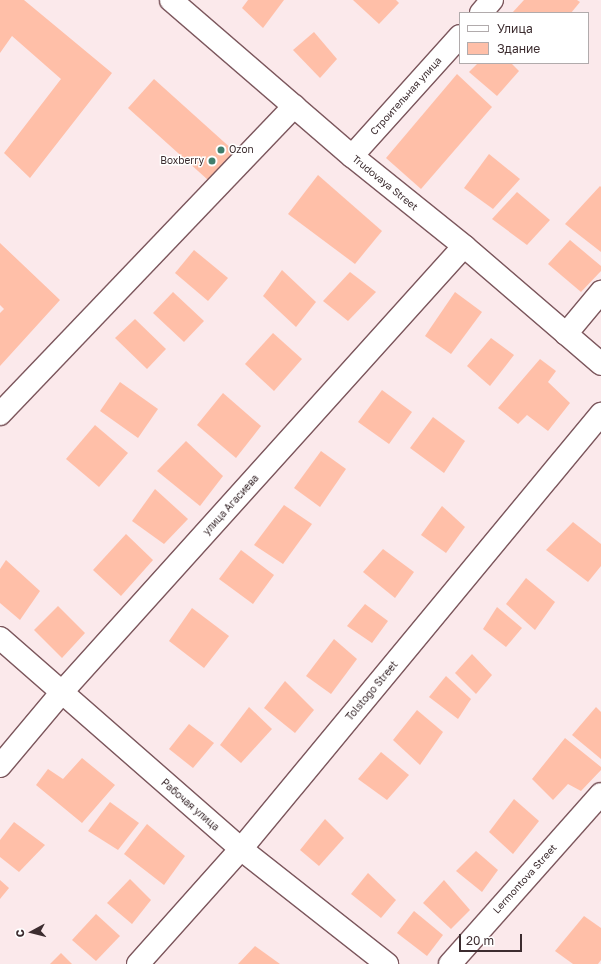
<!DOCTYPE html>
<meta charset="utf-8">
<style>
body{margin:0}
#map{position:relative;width:601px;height:964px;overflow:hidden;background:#fbe9eb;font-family:"Golos Text",sans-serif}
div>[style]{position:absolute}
.building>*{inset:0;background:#ffbfa8}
.roads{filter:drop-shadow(1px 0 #7c575d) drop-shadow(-1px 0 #7c575d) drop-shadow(0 1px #7c575d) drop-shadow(0 -1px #7c575d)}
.minor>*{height:22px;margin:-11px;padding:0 11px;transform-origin:11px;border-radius:11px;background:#fff}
.dots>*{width:11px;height:11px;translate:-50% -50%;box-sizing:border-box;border:2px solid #fff;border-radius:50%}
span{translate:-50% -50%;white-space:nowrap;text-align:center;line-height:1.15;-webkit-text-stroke:3px #fff;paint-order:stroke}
.street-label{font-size:10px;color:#3c2c2f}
.poi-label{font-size:10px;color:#3c2c2f}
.left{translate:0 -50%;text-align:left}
.right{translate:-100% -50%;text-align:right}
.legend{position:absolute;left:459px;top:12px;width:130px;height:52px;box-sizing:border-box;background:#fff;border:1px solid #b1abac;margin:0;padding:5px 7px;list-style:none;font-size:12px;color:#3c2c2f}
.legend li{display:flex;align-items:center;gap:8px;height:20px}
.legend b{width:20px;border:1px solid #b1abac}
.north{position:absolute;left:12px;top:912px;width:40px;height:40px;-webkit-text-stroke:3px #fff;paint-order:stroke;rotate:263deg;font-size:11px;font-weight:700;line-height:16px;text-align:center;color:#3c2c2f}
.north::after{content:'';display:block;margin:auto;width:14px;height:18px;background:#3c2c2f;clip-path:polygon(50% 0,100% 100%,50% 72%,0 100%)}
.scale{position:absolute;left:459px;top:934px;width:63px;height:18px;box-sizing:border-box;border:2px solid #3c2c2f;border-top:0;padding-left:5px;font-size:12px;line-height:14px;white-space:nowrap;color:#3c2c2f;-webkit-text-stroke:3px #fff;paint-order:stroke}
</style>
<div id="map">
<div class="building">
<i style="clip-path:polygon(0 0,24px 0,112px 73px,30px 178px,4px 153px,61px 79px,12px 36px,0 53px)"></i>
<i style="clip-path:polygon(248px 0,284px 0,263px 28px,242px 8px)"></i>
<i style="clip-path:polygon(353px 0,396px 0,399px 3px,379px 24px)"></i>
<i style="clip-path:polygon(524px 0,577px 0,580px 2px,571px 13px,512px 13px)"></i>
<i style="clip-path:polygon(314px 32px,337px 59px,320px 78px,293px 50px)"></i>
<i style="clip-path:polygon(478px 63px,511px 63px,519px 71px,497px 96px,469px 72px)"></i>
<i style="clip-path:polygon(457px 74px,492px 107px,421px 189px,386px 158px)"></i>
<i style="clip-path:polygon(154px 79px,234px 151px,208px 180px,128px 108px)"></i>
<i style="clip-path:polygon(489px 154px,520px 179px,493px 209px,464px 188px)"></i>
<i style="clip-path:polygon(318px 175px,382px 231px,355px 264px,288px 214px)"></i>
<i style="clip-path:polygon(600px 186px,601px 187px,601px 252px,565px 224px)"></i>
<i style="clip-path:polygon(517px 192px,550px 220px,527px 245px,492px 219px)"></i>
<i style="clip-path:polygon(570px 240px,601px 266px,601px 271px,581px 292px,548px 264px)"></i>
<i style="clip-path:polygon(0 243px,60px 300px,0 366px,0 313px,4px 309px,0 305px)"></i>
<i style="clip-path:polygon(194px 250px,228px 278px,208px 301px,175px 273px)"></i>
<i style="clip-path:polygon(282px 270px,316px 302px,296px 327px,263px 296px)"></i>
<i style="clip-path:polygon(350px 272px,376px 292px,348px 321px,323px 301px)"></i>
<i style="clip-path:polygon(173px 292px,204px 321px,184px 342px,153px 313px)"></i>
<i style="clip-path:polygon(455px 292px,482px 312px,451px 354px,425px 336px)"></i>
<i style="clip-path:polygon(135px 319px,166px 349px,147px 369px,115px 338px)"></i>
<i style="clip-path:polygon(273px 333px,302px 359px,274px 391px,245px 364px)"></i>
<i style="clip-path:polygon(491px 338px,514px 355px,490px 386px,467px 366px)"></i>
<i style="clip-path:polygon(540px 359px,556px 371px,548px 382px,570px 403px,548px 431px,527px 415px,518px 424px,498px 408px)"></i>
<i style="clip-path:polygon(120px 382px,158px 409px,138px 438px,100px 411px)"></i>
<i style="clip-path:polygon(382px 390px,412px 412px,389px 444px,358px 422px)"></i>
<i style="clip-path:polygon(223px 393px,261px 426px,236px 458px,197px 425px)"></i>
<i style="clip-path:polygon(433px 417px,465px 441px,444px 473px,410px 448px)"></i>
<i style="clip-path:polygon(95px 425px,128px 453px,99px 487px,66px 459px)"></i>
<i style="clip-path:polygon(186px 441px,223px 476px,200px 506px,157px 471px)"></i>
<i style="clip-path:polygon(321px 451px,346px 469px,320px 507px,294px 488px)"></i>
<i style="clip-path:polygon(155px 489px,188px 519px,164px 544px,132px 521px)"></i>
<i style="clip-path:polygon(284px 505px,312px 524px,283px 564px,254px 545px)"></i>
<i style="clip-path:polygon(442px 506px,465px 527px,446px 553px,421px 535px)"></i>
<i style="clip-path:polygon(573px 522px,601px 544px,601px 566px,588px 582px,546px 550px)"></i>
<i style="clip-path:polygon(126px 534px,153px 560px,121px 596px,93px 570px)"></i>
<i style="clip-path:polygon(383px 549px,414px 572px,395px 598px,363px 572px)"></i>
<i style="clip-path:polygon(241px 550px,274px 575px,253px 604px,219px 579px)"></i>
<i style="clip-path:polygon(6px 560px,40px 591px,20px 620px,0 603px,0 569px)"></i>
<i style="clip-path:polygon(526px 578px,555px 602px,535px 630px,506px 604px)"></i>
<i style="clip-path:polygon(365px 604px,388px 621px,372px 643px,347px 626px)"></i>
<i style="clip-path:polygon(58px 606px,85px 633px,62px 658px,34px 630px)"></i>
<i style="clip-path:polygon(497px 607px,522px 628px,506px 647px,483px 629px)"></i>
<i style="clip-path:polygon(192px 608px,229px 636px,204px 668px,169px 641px)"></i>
<i style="clip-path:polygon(334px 639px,357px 659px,331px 694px,306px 676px)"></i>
<i style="clip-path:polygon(472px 654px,492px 675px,476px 694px,455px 673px)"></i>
<i style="clip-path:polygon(446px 676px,471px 699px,458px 719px,429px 697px)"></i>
<i style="clip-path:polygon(285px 681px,314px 710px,295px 733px,264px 708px)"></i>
<i style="clip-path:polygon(249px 707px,272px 729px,241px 763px,220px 745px)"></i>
<i style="clip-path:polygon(596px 707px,601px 712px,601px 759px,572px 735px)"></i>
<i style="clip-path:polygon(417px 710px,443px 732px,420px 765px,393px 740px)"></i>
<i style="clip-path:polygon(189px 724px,214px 743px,193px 768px,169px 749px)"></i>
<i style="clip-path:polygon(565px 738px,601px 767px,601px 770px,581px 791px,568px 784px,553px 800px,532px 779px)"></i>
<i style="clip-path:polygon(381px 752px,409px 775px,387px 800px,358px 779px)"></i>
<i style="clip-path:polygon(82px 758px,115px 785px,82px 823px,36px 785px,48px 769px,63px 779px)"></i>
<i style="clip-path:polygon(514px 799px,539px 821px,513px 854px,489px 832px)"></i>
<i style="clip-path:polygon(110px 802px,139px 823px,118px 850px,88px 831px)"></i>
<i style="clip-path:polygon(325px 819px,344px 838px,319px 866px,300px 850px)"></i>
<i style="clip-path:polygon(14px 822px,45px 845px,19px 872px,0 857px,0 840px)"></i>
<i style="clip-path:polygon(147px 824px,185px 856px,164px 885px,124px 854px)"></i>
<i style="clip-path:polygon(476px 851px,498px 870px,482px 892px,456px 871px)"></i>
<i style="clip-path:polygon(368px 873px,396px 900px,381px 918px,351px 894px)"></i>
<i style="clip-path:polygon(130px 879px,151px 900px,132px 924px,107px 903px)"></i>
<i style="clip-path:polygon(0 880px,9px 888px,0 899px)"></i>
<i style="clip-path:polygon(444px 880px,470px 910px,451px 929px,423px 903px)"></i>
<i style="clip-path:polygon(414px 911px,443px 935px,427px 956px,397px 933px)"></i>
<i style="clip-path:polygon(96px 914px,120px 936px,96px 961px,72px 940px)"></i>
<i style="clip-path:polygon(584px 916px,601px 928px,601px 960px,598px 964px,573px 964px,555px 951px)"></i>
<i style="clip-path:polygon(255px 946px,280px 964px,238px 964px)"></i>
<i style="clip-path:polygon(61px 953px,72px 964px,50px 964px)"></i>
</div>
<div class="roads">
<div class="minor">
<i style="left:171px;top:0;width:239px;rotate:40.8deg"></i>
<i style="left:352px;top:156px;width:144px;rotate:38.8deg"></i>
<i style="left:464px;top:246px;width:181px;rotate:40.7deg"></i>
<i style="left:481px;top:13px;width:17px;rotate:-50deg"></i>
<i style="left:352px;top:156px;width:161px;rotate:-48deg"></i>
<i style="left:566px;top:334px;width:55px;rotate:-50.2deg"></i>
<i style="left:0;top:414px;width:426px;rotate:-46.3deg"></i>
<i style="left:0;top:638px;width:320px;rotate:41.2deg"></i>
<i style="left:241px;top:849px;width:186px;rotate:38.2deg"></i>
<i style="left:0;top:766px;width:97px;rotate:-50deg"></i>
<i style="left:62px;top:692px;width:600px;rotate:-47.97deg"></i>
<i style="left:138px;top:964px;width:154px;rotate:-48.2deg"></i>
<i style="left:241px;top:849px;width:565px;rotate:-50.39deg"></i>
<i style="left:450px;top:964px;width:227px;rotate:-48.4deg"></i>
</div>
</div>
<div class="dots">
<i style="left:221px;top:150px;background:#3f7e6c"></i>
<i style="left:212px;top:161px;background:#3f7e6c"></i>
</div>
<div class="street-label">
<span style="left:406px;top:96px;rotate:-48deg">Строительная улица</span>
<span style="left:385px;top:183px;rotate:39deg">Trudovaya Street</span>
<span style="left:231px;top:505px;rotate:-48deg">улица Агасиева</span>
<span style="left:372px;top:691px;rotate:-50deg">Tolstogo Street</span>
<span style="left:190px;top:805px;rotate:41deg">Рабочая улица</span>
<span style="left:525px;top:879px;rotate:-48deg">Lermontova Street</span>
</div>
<div class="poi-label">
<span class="left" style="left:229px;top:150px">Ozon</span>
<span class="right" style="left:204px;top:161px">Boxberry</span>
</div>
<ul class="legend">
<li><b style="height:5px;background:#fff"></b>Улица</li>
<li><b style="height:11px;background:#ffbfa8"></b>Здание</li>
</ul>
<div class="north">С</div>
<div class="scale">20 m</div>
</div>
